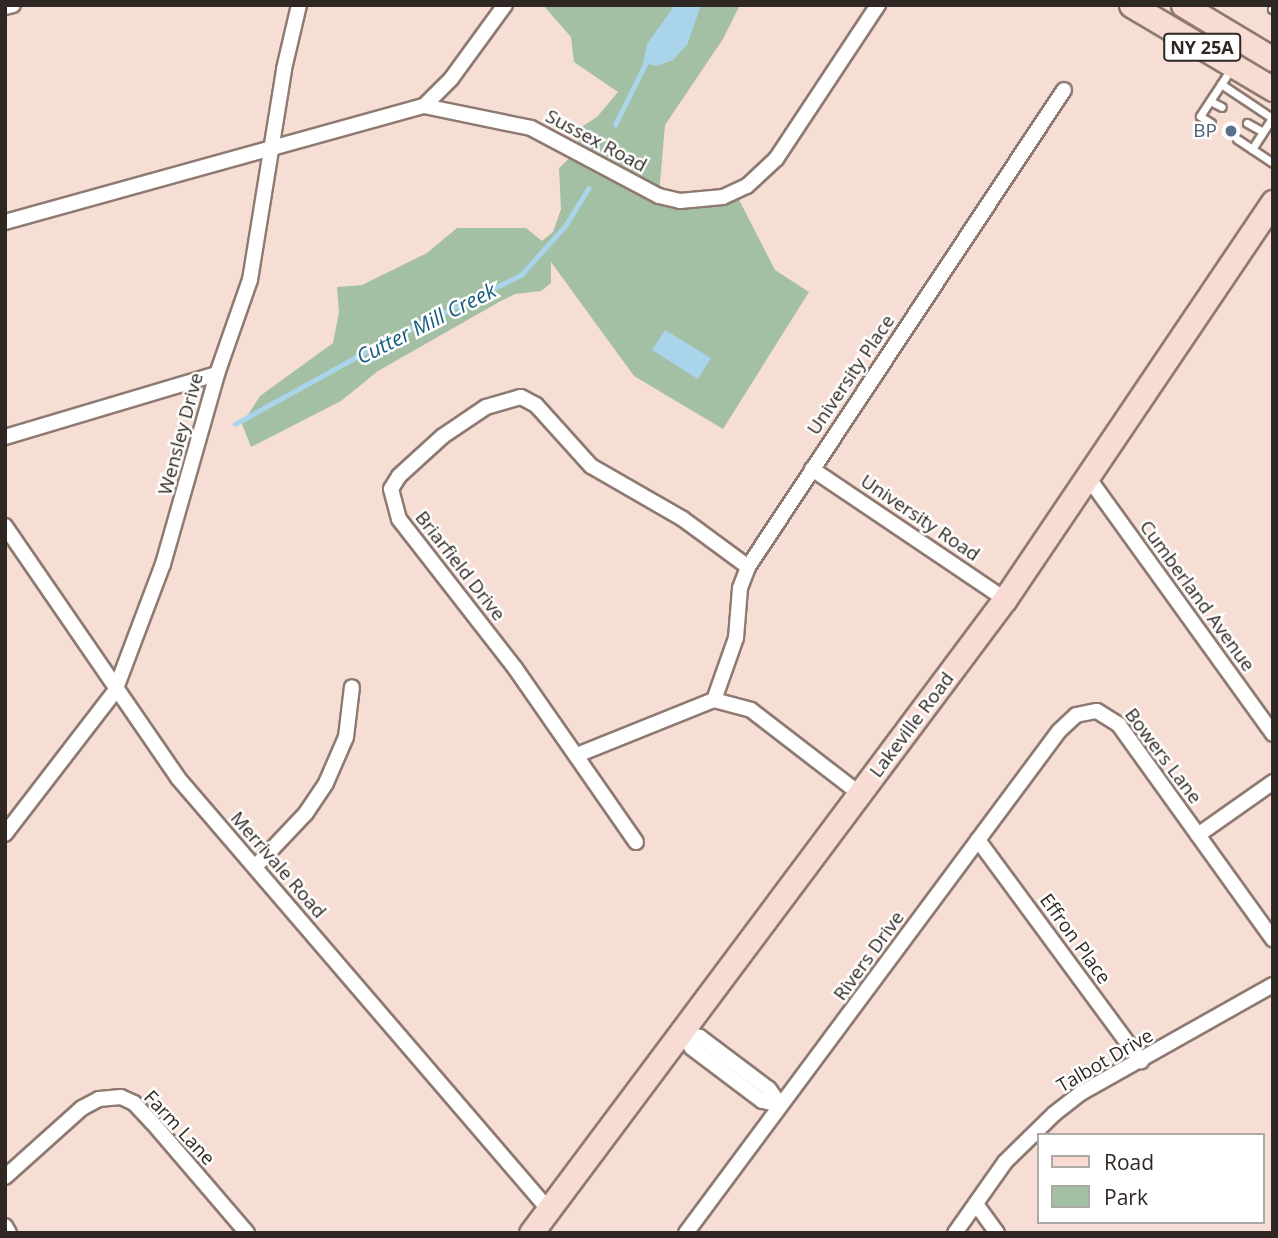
<!DOCTYPE html>
<style>
body{margin:0}
#map{position:relative;width:1278px;height:1238px;overflow:hidden;background:#f6ded4;font-family:"Open Sans",sans-serif}
div>[style]{position:absolute}
.green>*{inset:0;background:#a3c0a4}
.water>*{inset:0;background:#aad4ea}
.stream>*{height:4.5px;margin:-2.25px;padding:0 2.25px;transform-origin:2.25px;border-radius:2.25px;background:#aad4ea}
.roads{filter:drop-shadow(2px 0 #8e7a70) drop-shadow(-2px 0 #8e7a70) drop-shadow(0 2px #8e7a70) drop-shadow(0 -2px #8e7a70)}
.lane>*{height:7px;margin:-3.5px;padding:0 3.5px;transform-origin:3.5px;border-radius:3.5px;background:#fff}
.street>*{height:14px;margin:-7px;padding:0 7px;transform-origin:7px;border-radius:7px;background:#fff}
.primary>*{height:23px;margin:-11.5px;padding:0 11.5px;transform-origin:11.5px;border-radius:11.5px;background:#f8dcd3}
.dots>*{width:19px;height:19px;translate:-50% -50%;box-sizing:border-box;border:4px solid #fff;border-radius:50%}
span{translate:-50% -50%;white-space:nowrap;text-align:center;line-height:1.15;-webkit-text-stroke:5px #fff;paint-order:stroke}
.shield-label span{padding:2px 5px;background:#fff;border:2px solid;border-radius:5px;-webkit-text-stroke-width:0}
.shield-label{font-size:18px;color:#2f2723;font-weight:700}
.service-label{font-size:19px;color:#4e5e75}
.right{translate:-100% -50%;text-align:right}
.street-label{font-size:19px;color:#2f2723}
.water-label{font-size:21px;color:#165e7d;font-style:italic}
.frame{position:absolute;inset:0;border:7px solid #2f2723;pointer-events:none}
.legend{position:absolute;left:1037px;top:1133px;width:228px;height:91px;box-sizing:border-box;background:#fff;border:2px solid #aca9a7;margin:0;padding:9px 12px;list-style:none;font-size:21px;color:#2f2723}
.legend li{display:flex;align-items:center;gap:14px;height:35px}
.legend b{width:35px;border:2px solid #aca9a7}
</style>
<div id="map">
<div class="green">
<i style="clip-path:polygon(543px 5px,740px 5px,723px 39px,665px 125px,659px 195px,735px 192px,775px 270px,809px 292px,723px 429px,634px 376px,551px 262px,551px 283px,541px 291px,515px 294px,499px 302px,378px 371px,341px 401px,251px 447px,242px 424px,260px 396px,333px 343px,339px 312px,337px 287px,362px 285px,427px 253px,457px 228px,526px 228px,542px 241px,553px 232px,561px 209px,559px 168px,581px 147px,575px 131px,597px 117px,618px 92px,574px 62px,571px 37px)"></i>
</div>
<div class="water">
<i style="clip-path:polygon(675px 5px,701px 5px,687px 45px,673px 60px,657px 66px,643px 63px,647px 44px)"></i>
<i style="clip-path:polygon(665px 330px,711px 358px,698px 379px,652px 350px)"></i>
</div>
<div class="stream">
<i style="left:615px;top:125px;width:72px;rotate:-63.8deg"></i>
<i style="left:235px;top:424px;width:168px;rotate:-28.9deg"></i>
<i style="left:382px;top:343px;width:155px;rotate:-26.1deg"></i>
<i style="left:521px;top:275px;width:66px;rotate:-48.1deg"></i>
<i style="left:565px;top:226px;width:44px;rotate:-58.1deg"></i>
</div>
<div class="roads">
<div class="lane">
<i style="left:1272px;top:9px;width:1px;rotate:-45deg"></i>
<i style="left:1221px;top:84px;width:61px;rotate:33.7deg"></i>
<i style="left:1210px;top:101px;width:13px;rotate:27deg"></i>
<i style="left:1211px;top:123px;width:13px;rotate:-148deg"></i>
<i style="left:1200px;top:116px;width:56px;rotate:-56.6deg"></i>
<i style="left:1247px;top:123px;width:18px;rotate:29deg"></i>
<i style="left:1237px;top:139px;width:43px;rotate:33.7deg"></i>
<i style="left:1252px;top:149px;width:38px;rotate:-57deg"></i>
</div>
<div class="street">
<i style="left:5px;top:7px;width:8px;rotate:-14deg"></i>
<i style="left:424px;top:106px;width:38px;rotate:-45deg"></i>
<i style="left:451px;top:79px;width:92px;rotate:-53.9deg"></i>
<i style="left:5px;top:222px;width:435px;rotate:-15.5deg"></i>
<i style="left:424px;top:106px;width:109px;rotate:11.6deg"></i>
<i style="left:531px;top:128px;width:145px;rotate:28deg"></i>
<i style="left:659px;top:196px;width:22px;rotate:13deg"></i>
<i style="left:680px;top:201px;width:43px;rotate:-5.3deg"></i>
<i style="left:723px;top:197px;width:26px;rotate:-25deg"></i>
<i style="left:747px;top:186px;width:40px;rotate:-43deg"></i>
<i style="left:776px;top:159px;width:185px;rotate:-56.5deg"></i>
<i style="left:5px;top:437px;width:221px;rotate:-16.6deg"></i>
<i style="left:812px;top:469px;width:233px;rotate:34deg"></i>
<i style="left:1090px;top:480px;width:313px;rotate:54.2deg"></i>
<i style="left:5px;top:526px;width:306px;rotate:55.5deg"></i>
<i style="left:178px;top:778px;width:568px;rotate:49.35deg"></i>
<i style="left:714px;top:700px;width:66px;rotate:-70.5deg"></i>
<i style="left:736px;top:638px;width:50px;rotate:-85.4deg"></i>
<i style="left:740px;top:588px;width:22px;rotate:-69deg"></i>
<i style="left:748px;top:567px;width:572px;rotate:-56.48deg"></i>
<i style="left:577px;top:755px;width:148px;rotate:-21.9deg"></i>
<i style="left:714px;top:700px;width:38px;rotate:15deg"></i>
<i style="left:751px;top:710px;width:138px;rotate:37.6deg"></i>
<i style="left:5px;top:834px;width:180px;rotate:-52.4deg"></i>
<i style="left:115px;top:691px;width:136px;rotate:-69.3deg"></i>
<i style="left:163px;top:564px;width:198px;rotate:-74.1deg"></i>
<i style="left:217px;top:374px;width:100px;rotate:-70.7deg"></i>
<i style="left:250px;top:280px;width:214px;rotate:-80.8deg"></i>
<i style="left:284px;top:69px;width:66px;rotate:-76.8deg"></i>
<i style="left:1198px;top:835px;width:92px;rotate:-35.2deg"></i>
<i style="left:978px;top:840px;width:275px;rotate:53.6deg"></i>
<i style="left:636px;top:842px;width:212px;rotate:-124.8deg"></i>
<i style="left:515px;top:668px;width:189px;rotate:-127.9deg"></i>
<i style="left:399px;top:519px;width:31px;rotate:-105deg"></i>
<i style="left:391px;top:489px;width:15px;rotate:-58deg"></i>
<i style="left:399px;top:476px;width:59px;rotate:-42.3deg"></i>
<i style="left:443px;top:436px;width:52px;rotate:-34deg"></i>
<i style="left:486px;top:407px;width:36px;rotate:-16deg"></i>
<i style="left:521px;top:397px;width:17px;rotate:28deg"></i>
<i style="left:536px;top:405px;width:82px;rotate:48deg"></i>
<i style="left:591px;top:466px;width:106px;rotate:29.9deg"></i>
<i style="left:683px;top:519px;width:81px;rotate:36.4deg"></i>
<i style="left:255px;top:867px;width:74px;rotate:-46.6deg"></i>
<i style="left:306px;top:813px;width:36px;rotate:-56deg"></i>
<i style="left:326px;top:783px;width:50px;rotate:-66.5deg"></i>
<i style="left:346px;top:737px;width:50px;rotate:-83.2deg"></i>
<i style="left:681px;top:1031px;width:20px;rotate:18deg"></i>
<i style="left:700px;top:1037px;width:86px;rotate:37deg"></i>
<i style="left:769px;top:1089px;width:19px;rotate:55deg"></i>
<i style="left:780px;top:1105px;width:18px;rotate:-167deg"></i>
<i style="left:762px;top:1101px;width:88px;rotate:-142.9deg"></i>
<i style="left:692px;top:1048px;width:20px;rotate:-123deg"></i>
<i style="left:5px;top:1177px;width:103px;rotate:-41.9deg"></i>
<i style="left:82px;top:1108px;width:19px;rotate:-28deg"></i>
<i style="left:99px;top:1099px;width:22px;rotate:-5deg"></i>
<i style="left:121px;top:1097px;width:14px;rotate:25deg"></i>
<i style="left:134px;top:1103px;width:26px;rotate:47deg"></i>
<i style="left:152px;top:1122px;width:146px;rotate:49.4deg"></i>
<i style="left:976px;top:1204px;width:36px;rotate:54deg"></i>
<i style="left:5px;top:1226px;width:8px;rotate:60deg"></i>
<i style="left:686px;top:1233px;width:625px;rotate:-53.39deg"></i>
<i style="left:1059px;top:731px;width:23px;rotate:-43deg"></i>
<i style="left:1076px;top:715px;width:21px;rotate:-11deg"></i>
<i style="left:1097px;top:711px;width:26px;rotate:32deg"></i>
<i style="left:1119px;top:725px;width:264px;rotate:54.3deg"></i>
<i style="left:955px;top:1233px;width:87px;rotate:-54.8deg"></i>
<i style="left:1005px;top:1162px;width:69px;rotate:-44.4deg"></i>
<i style="left:1054px;top:1114px;width:34px;rotate:-38deg"></i>
<i style="left:1081px;top:1093px;width:220px;rotate:-29.4deg"></i>
</div>
<div class="primary">
<i style="left:1131px;top:5px;width:165px;rotate:30.6deg"></i>
<i style="left:1183px;top:5px;width:105px;rotate:31deg"></i>
<i style="left:531px;top:1233px;width:792px;rotate:-53.22deg"></i>
<i style="left:1005px;top:599px;width:479px;rotate:-56deg"></i>
</div>
</div>
<div class="dots">
<i style="left:1231px;top:131px;background:#5c6f8a"></i>
</div>
<div class="shield-label">
<span style="left:1202px;top:47px">NY 25A</span>
</div>
<div class="service-label">
<span class="right" style="left:1217px;top:131px">BP</span>
</div>
<div class="street-label">
<span style="left:596px;top:141px;rotate:28deg">Sussex Road</span>
<span style="left:851px;top:375px;rotate:-56deg">University Place</span>
<span style="left:181px;top:434px;rotate:-75deg">Wensley Drive</span>
<span style="left:920px;top:518px;rotate:34deg">University Road</span>
<span style="left:460px;top:566px;rotate:52deg">Briarfield Drive</span>
<span style="left:1197px;top:596px;rotate:54deg">Cumberland Avenue</span>
<span style="left:912px;top:725px;rotate:-53deg">Lakeville Road</span>
<span style="left:1163px;top:756px;rotate:53deg">Bowers Lane</span>
<span style="left:278px;top:865px;rotate:49deg">Merrivale Road</span>
<span style="left:1075px;top:939px;rotate:54deg">Effron Place</span>
<span style="left:869px;top:956px;rotate:-54deg">Rivers Drive</span>
<span style="left:1105px;top:1061px;rotate:-30deg">Talbot Drive</span>
<span style="left:179px;top:1128px;rotate:47deg">Farm Lane</span>
</div>
<div class="water-label">
<span style="left:426px;top:323px;rotate:-27deg">Cutter Mill Creek</span>
</div>
<div class="frame"></div>
<ul class="legend">
<li><b style="height:9px;background:#f8dcd3"></b>Road</li>
<li><b style="height:19px;background:#a3c0a4"></b>Park</li>
</ul>
</div>
